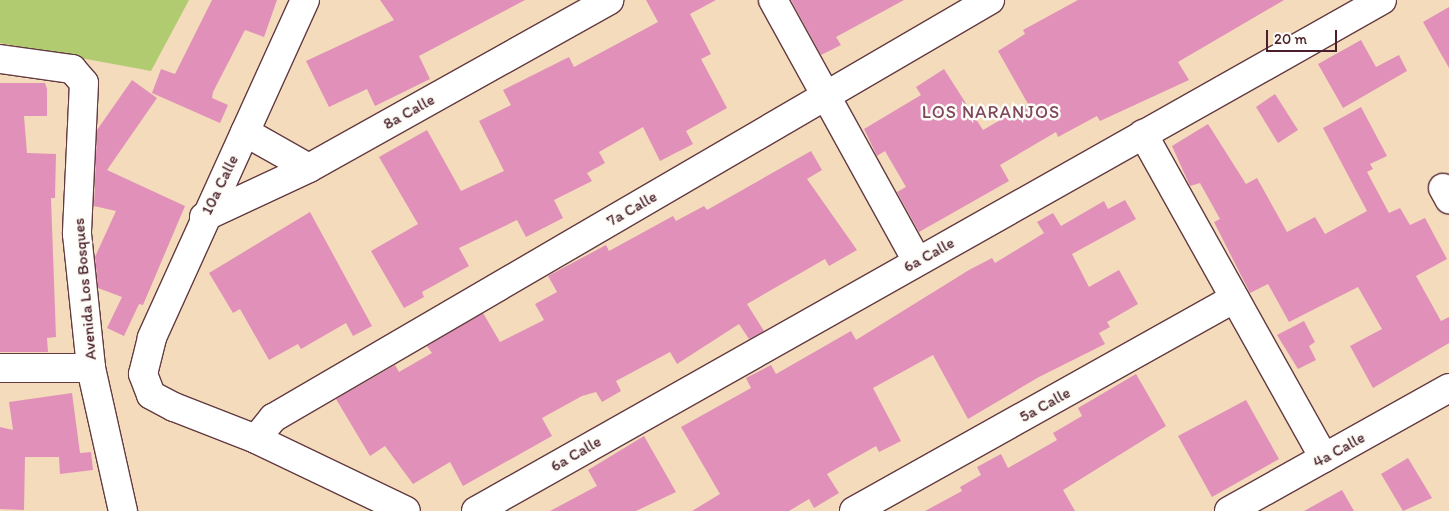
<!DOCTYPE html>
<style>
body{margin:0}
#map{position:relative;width:1449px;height:511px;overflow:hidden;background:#f3dbbb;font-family:Itim,sans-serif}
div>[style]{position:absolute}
.green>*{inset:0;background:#b1cb70}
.building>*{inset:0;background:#e191b9}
.roads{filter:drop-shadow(1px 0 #633b41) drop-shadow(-1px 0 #633b41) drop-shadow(0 1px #633b41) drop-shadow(0 -1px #633b41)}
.minor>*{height:28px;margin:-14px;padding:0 14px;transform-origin:14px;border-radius:14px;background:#fff}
span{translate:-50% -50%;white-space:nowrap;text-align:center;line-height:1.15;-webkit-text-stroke:5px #fdfcf7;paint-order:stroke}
.street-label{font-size:16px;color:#4a1f2b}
.neighbourhood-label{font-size:18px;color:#7f475d;letter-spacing:1px}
.scale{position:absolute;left:1266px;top:30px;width:71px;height:22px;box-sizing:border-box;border:2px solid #4a1f2b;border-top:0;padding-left:6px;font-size:15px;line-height:18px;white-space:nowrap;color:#4a1f2b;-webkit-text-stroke:4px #fdfcf7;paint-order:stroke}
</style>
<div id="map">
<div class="green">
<i style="clip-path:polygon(0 0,189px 0,151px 71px,0 43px)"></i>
</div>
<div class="building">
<i style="clip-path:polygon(212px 0,277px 0,264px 37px,245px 30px,213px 92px,212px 98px,228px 105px,220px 123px,152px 93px,161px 69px,175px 74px)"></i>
<i style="clip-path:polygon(380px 0,525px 0,419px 56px,430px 79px,375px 106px,367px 89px,329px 107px,306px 61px,394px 20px)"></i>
<i style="clip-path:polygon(646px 0,716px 0,690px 14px,711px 54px,701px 59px,727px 108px,686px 131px,693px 144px,660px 161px,643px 127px,599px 152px,605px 163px,587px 173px,592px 181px,554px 200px,563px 218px,526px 237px,517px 220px,459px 248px,469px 266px,422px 292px,424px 297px,404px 308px,371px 251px,418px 224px,379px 157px,427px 130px,461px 191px,504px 171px,479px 121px,511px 105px,503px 90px,569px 57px,574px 67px,658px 22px)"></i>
<i style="clip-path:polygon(791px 0,904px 0,836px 37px,841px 45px,821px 55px)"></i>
<i style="clip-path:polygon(1078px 0,1284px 0,1178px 62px,1189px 80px,1100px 121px,1097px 116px,1058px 137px,1056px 132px,1000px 165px,1009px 181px,919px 232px,897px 192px,906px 187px,885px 151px,877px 156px,864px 129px,921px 95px,916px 87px,944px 69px,983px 130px,1028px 104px,998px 51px,1025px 34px,1023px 30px)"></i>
<i style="clip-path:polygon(1449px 7px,1449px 68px,1423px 22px)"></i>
<i style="clip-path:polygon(1361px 40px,1376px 67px,1399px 55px,1407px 71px,1343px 108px,1318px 64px)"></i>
<i style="clip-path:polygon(132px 80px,157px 98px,107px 170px,185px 206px,143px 305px,139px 304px,124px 336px,107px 328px,122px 297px,98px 288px,95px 257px,116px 211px,94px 206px,97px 130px)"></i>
<i style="clip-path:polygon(0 83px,45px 83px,47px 89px,47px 116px,24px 116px,27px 153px,56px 154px,55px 198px,51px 198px,56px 337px,47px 338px,48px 352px,0 352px)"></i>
<i style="clip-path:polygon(1275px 94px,1298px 130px,1278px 143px,1256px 107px)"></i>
<i style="clip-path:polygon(1361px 107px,1387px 156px,1370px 164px,1373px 169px,1367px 172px,1389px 213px,1400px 208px,1410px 225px,1425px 218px,1447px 259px,1416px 276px,1441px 321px,1449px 317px,1449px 343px,1373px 388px,1350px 346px,1382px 329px,1358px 287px,1289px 322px,1268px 284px,1250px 293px,1214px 222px,1220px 219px,1200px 183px,1190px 186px,1172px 146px,1208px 124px,1246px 184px,1257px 178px,1287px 232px,1315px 217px,1325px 234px,1367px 211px,1323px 128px)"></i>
<i style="clip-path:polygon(811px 151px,822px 170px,807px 179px,857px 250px,829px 266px,825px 259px,747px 304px,764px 331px,749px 339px,739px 324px,677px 364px,670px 352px,616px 381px,621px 391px,602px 402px,596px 392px,582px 396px,542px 418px,552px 436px,463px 486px,450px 462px,413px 484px,385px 446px,370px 456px,336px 399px,395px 365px,399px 372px,432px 353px,427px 346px,483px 313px,500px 342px,544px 320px,535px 304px,557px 292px,548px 276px,606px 245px,609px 251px,673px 216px,676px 221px,704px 206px,707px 210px)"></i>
<i style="clip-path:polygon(1125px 200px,1136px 219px,1072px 254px,1089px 287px,1119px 270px,1138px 304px,1107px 322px,1110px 327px,1099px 333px,1105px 344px,1039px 377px,968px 419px,933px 355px,873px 388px,901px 441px,879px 452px,876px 446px,827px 474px,839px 493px,814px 508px,809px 499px,789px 511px,692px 511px,720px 494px,681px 427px,751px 388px,746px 378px,771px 365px,776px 374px,851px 331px,856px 340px,969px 270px,992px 258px,995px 263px,1044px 233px,1037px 222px,1053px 213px,1061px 226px,1104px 201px,1108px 209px)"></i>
<i style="clip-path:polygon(310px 212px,372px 326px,353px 336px,346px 323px,301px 349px,298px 344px,269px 360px,240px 309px,233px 313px,209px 273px)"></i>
<i style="clip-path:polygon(1304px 321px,1315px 342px,1309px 346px,1316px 360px,1298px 369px,1277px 335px)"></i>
<i style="clip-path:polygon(1136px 374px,1166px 426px,1063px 490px,1075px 511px,925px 511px,962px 491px,960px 487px,981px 475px,977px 467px,1001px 454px,1008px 468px,1057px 440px,1053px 433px,1082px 416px,1078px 408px)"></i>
<i style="clip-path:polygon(72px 393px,80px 453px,91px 452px,93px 470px,60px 474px,59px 457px,25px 457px,24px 510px,0 509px,0 427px,13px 430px,9px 402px)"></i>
<i style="clip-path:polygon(1246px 400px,1279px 459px,1212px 497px,1178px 436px)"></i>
<i style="clip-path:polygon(644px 436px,676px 492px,636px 511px,550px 511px,597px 486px,588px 470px)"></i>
<i style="clip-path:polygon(1408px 458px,1432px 498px,1403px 511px,1381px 474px)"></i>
<i style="clip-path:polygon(1342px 490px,1354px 511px,1304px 511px)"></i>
</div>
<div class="roads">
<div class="minor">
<i style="left:305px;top:0;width:371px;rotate:114.4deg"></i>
<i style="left:152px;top:338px;width:37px;rotate:104deg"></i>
<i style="left:143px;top:374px;width:22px;rotate:69deg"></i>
<i style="left:151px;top:395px;width:26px;rotate:28deg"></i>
<i style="left:174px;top:407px;width:88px;rotate:21.3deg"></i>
<i style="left:256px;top:439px;width:166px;rotate:25.6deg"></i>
<i style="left:773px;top:0;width:298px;rotate:61.1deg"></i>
<i style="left:0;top:59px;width:73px;rotate:7.9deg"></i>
<i style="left:72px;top:69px;width:18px;rotate:49deg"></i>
<i style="left:84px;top:83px;width:151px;rotate:92.7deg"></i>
<i style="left:77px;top:234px;width:135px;rotate:84deg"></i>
<i style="left:91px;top:368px;width:147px;rotate:77.4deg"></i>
<i style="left:245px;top:132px;width:73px;rotate:29.4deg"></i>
<i style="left:1143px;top:134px;width:371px;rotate:60.8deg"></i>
<i style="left:1443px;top:188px;width:13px;rotate:61deg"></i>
<i style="left:204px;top:217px;width:116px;rotate:-25deg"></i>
<i style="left:309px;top:168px;width:344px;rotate:-29.2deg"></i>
<i style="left:0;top:368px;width:91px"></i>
<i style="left:256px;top:439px;width:27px;rotate:-51deg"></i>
<i style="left:273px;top:418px;width:830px;rotate:-30.24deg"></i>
<i style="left:476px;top:511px;width:1040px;rotate:-29.42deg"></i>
<i style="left:854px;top:511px;width:436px;rotate:-29.2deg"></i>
<i style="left:1229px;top:511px;width:252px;rotate:-29.2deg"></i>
</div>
</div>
<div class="street-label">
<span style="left:409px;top:112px;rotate:-29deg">8a Calle</span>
<span style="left:220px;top:185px;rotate:-64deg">10a Calle</span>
<span style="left:632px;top:209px;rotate:-30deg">7a Calle</span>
<span style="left:929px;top:255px;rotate:-29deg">6a Calle</span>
<span style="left:85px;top:289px;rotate:-95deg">Avenida Los Bosques</span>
<span style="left:1045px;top:405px;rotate:-29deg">5a Calle</span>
<span style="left:1339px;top:450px;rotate:-29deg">4a Calle</span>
<span style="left:576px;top:454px;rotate:-30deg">6a Calle</span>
</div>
<div class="neighbourhood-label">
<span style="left:991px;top:112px">LOS NARANJOS</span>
</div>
<div class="scale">20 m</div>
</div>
